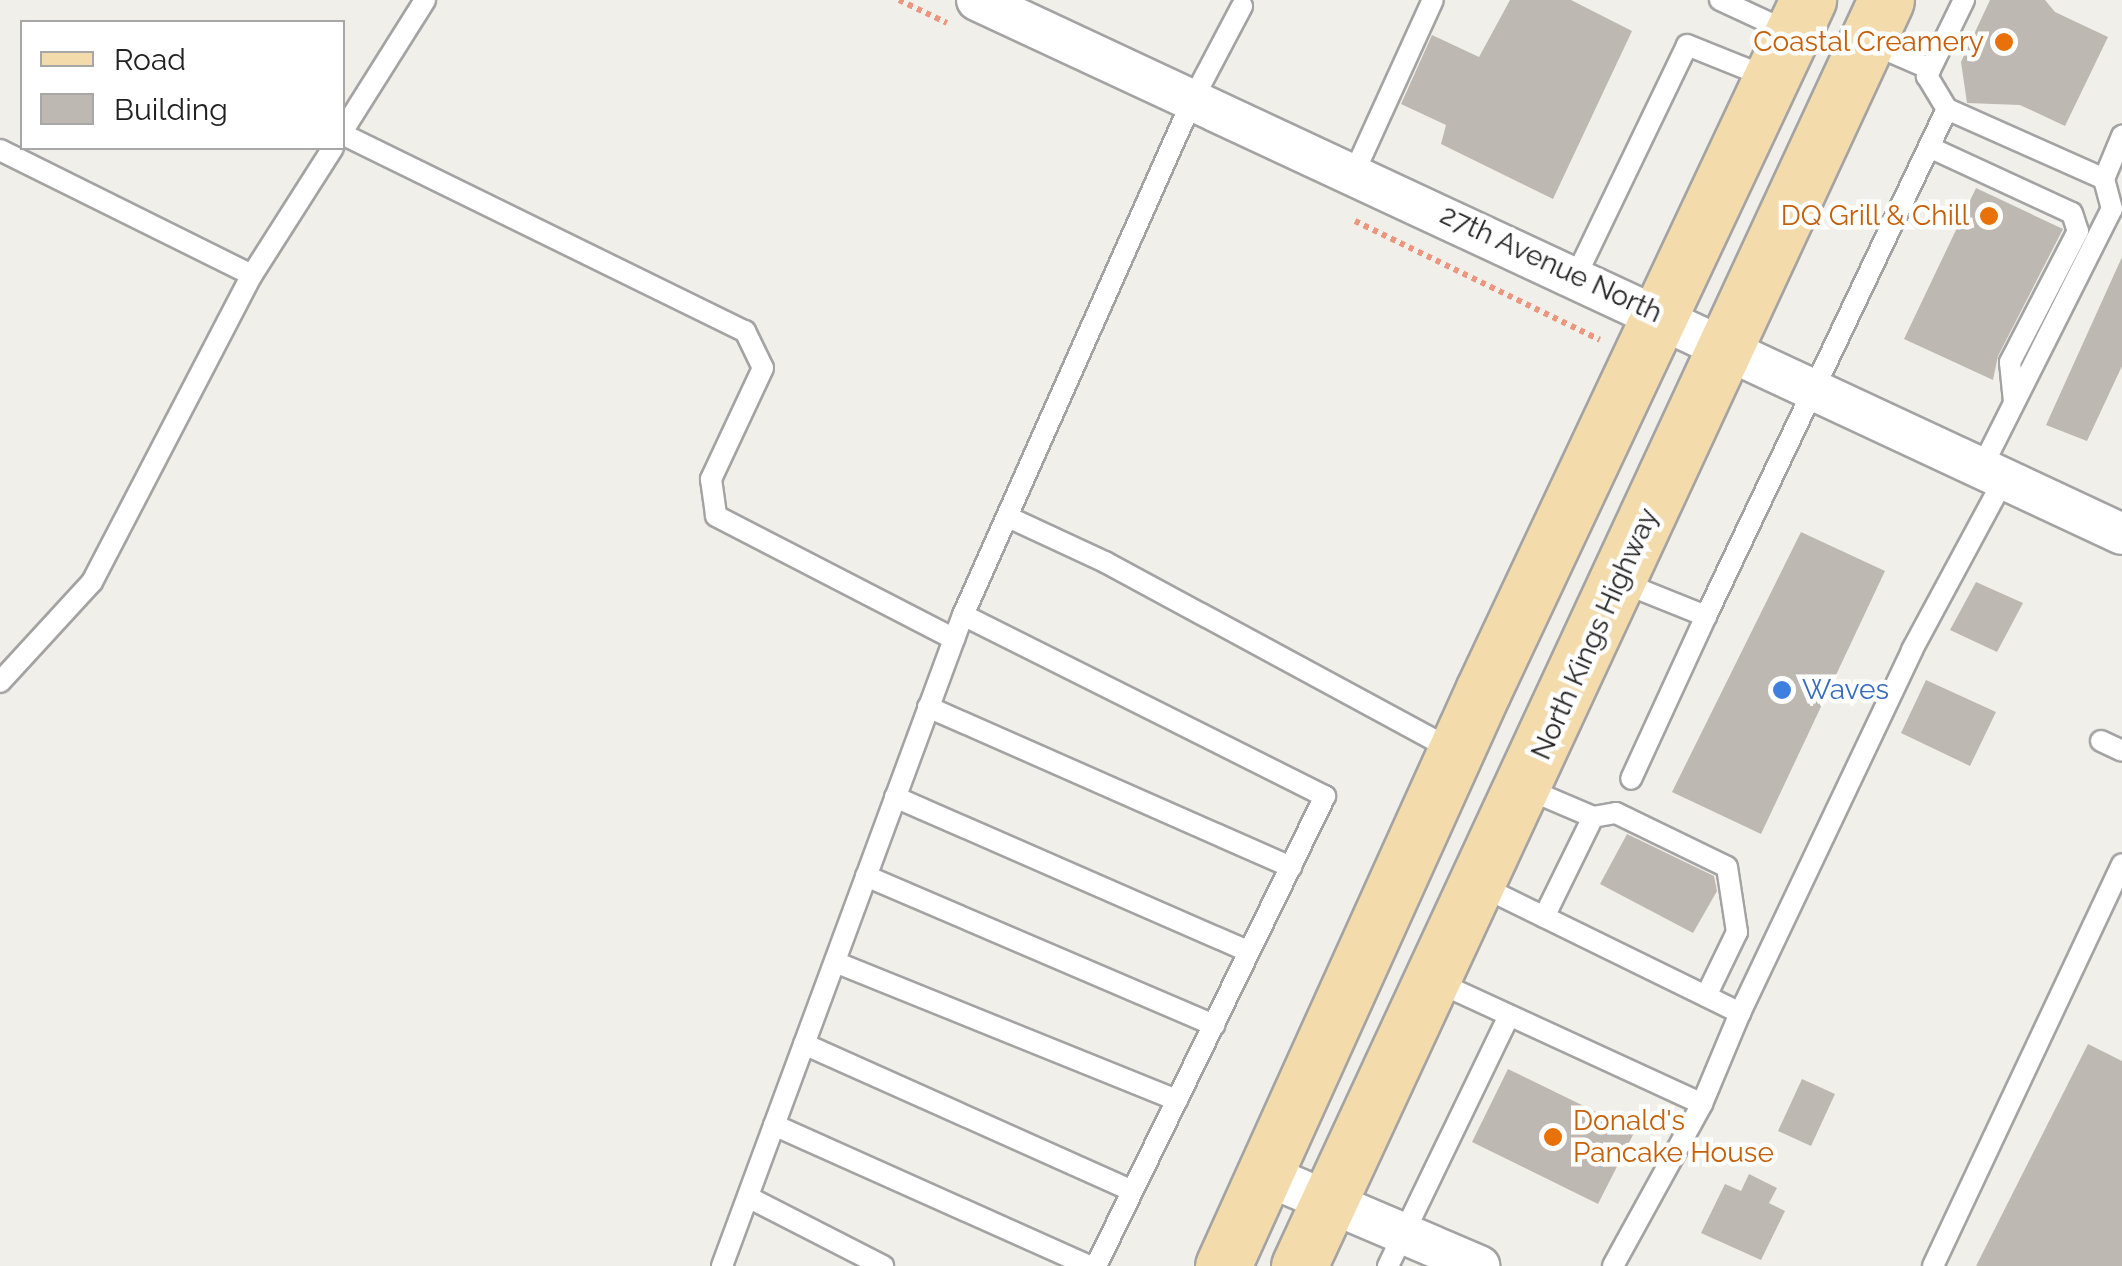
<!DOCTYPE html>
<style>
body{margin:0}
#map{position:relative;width:2122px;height:1266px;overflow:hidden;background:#f1efe9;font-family:Raleway,sans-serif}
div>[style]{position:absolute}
.building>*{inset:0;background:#beb8b2}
.path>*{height:6px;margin-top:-3px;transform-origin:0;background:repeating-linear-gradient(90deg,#ec957f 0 5px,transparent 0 10px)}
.roads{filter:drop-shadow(2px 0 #a3a3a3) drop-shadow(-2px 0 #a3a3a3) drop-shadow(0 2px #a3a3a3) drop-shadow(0 -2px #a3a3a3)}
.service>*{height:20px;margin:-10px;padding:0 10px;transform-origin:10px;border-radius:10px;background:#fff}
.minor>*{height:40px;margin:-20px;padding:0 20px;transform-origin:20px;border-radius:20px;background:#fff}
.primary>*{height:55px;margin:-27.5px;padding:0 27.5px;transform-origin:27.5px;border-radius:27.5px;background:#f3dbac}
.dots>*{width:28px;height:28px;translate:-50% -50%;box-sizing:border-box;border:5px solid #fff;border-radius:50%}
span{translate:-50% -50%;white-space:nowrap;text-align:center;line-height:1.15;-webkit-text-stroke:9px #fff;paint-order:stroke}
.food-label{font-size:28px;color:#c56008}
.right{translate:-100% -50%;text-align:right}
.left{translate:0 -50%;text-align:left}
.street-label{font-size:28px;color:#222}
.shop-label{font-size:28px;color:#366cbe}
.legend{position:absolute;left:20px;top:20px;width:325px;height:130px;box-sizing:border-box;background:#fff;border:2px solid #a7a7a7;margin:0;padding:12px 18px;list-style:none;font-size:30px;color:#222}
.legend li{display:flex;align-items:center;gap:20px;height:50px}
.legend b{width:50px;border:2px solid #a7a7a7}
</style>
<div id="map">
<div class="building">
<i style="clip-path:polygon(1510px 0,1571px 0,1632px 31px,1553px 199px,1441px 144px,1446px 125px,1401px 104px,1432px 35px,1479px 57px)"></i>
<i style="clip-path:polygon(1990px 0,2045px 0,2055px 12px,2108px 37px,2065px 126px,2020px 105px,1967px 103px,1961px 62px)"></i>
<i style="clip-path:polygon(1976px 188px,2063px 229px,1998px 356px,1993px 380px,1904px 339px)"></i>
<i style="clip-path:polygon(2122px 257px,2122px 366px,2087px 441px,2046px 425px)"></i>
<i style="clip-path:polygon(1801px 532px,1885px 571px,1761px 834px,1672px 792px)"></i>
<i style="clip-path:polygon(1976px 582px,2023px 603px,1997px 652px,1950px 630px)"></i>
<i style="clip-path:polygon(1926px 680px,1996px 712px,1970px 766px,1901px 733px)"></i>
<i style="clip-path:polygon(1627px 834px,1714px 876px,1717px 891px,1693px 933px,1600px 884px)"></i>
<i style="clip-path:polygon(2088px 1044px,2122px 1061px,2122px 1266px,1976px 1266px)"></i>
<i style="clip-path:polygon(1508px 1069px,1635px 1131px,1598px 1204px,1472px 1142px)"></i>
<i style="clip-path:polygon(1802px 1079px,1835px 1094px,1811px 1146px,1778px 1131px)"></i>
<i style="clip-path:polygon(1749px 1174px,1777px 1188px,1769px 1203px,1785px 1211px,1761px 1260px,1701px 1233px,1725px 1184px,1741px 1191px)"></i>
</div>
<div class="path">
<i style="left:899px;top:0;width:53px;rotate:25.6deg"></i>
<i style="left:1355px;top:221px;width:272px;rotate:25.9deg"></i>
</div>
<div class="roads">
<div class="service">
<i style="left:1720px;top:0;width:78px;rotate:24.9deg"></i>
<i style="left:1964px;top:0;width:85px;rotate:116deg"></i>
<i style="left:1927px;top:76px;width:39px;rotate:59deg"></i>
<i style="left:1947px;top:109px;width:172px;rotate:24deg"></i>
<i style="left:2104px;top:179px;width:47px;rotate:-67.3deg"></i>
<i style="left:1868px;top:42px;width:68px;rotate:23.5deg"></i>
<i style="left:342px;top:132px;width:156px;rotate:-57.8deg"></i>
<i style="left:342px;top:134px;width:449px;rotate:26.1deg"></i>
<i style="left:745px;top:331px;width:41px;rotate:64.1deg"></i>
<i style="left:763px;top:368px;width:123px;rotate:115.1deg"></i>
<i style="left:711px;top:479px;width:37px;rotate:82deg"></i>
<i style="left:716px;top:516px;width:268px;rotate:27.3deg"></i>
<i style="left:1929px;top:147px;width:157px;rotate:24.8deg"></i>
<i style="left:2072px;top:213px;width:19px;rotate:72deg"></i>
<i style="left:2078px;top:231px;width:148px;rotate:117.4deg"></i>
<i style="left:2010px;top:362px;width:40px;rotate:84.3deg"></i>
<i style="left:0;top:150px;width:281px;rotate:26.4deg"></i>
<i style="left:1354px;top:173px;width:190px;rotate:-65.5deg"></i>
<i style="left:1576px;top:276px;width:256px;rotate:-64.3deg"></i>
<i style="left:1687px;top:45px;width:88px;rotate:21.9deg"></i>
<i style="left:1982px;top:467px;width:289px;rotate:-63.3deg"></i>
<i style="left:2112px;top:209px;width:31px;rotate:-105deg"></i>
<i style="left:1008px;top:517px;width:107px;rotate:24.9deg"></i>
<i style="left:1105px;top:562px;width:396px;rotate:28.4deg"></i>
<i style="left:1621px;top:582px;width:92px;rotate:21.8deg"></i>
<i style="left:1706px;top:616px;width:179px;rotate:114.7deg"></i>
<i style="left:963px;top:615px;width:405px;rotate:26.6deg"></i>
<i style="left:1325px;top:796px;width:523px;rotate:115.98deg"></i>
<i style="left:1706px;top:616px;width:561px;rotate:-64.58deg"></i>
<i style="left:0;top:682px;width:136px;rotate:-47.4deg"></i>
<i style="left:92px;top:582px;width:346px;rotate:-62.5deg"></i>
<i style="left:252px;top:275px;width:151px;rotate:-57.5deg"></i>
<i style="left:928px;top:707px;width:397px;rotate:23.8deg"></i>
<i style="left:2101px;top:741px;width:23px;rotate:25deg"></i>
<i style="left:1525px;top:788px;width:74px;rotate:23.1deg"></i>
<i style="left:1593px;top:817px;width:23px;rotate:-10deg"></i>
<i style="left:1616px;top:813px;width:123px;rotate:25.9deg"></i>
<i style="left:1727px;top:867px;width:66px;rotate:81.3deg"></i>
<i style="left:1737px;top:932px;width:71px;rotate:115.8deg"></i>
<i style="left:895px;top:797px;width:386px;rotate:23.6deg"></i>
<i style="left:866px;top:876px;width:379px;rotate:23.2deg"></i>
<i style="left:1479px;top:885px;width:291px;rotate:26.1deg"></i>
<i style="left:1740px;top:1013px;width:99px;rotate:112.7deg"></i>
<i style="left:1544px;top:917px;width:111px;rotate:-63.9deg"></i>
<i style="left:835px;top:962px;width:369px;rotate:22deg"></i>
<i style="left:1435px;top:981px;width:294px;rotate:24.7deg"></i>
<i style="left:1702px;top:1104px;width:185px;rotate:118.8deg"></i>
<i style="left:1740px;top:1013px;width:402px;rotate:-64.6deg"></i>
<i style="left:1912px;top:650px;width:194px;rotate:-61.7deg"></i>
<i style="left:804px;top:1044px;width:359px;rotate:24.1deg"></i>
<i style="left:774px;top:1125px;width:345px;rotate:24.1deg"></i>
<i style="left:748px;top:1197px;width:152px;rotate:27.1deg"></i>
<i style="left:722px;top:1266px;width:694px;rotate:-69.69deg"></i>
<i style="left:963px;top:615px;width:565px;rotate:-65.98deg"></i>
<i style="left:1193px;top:99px;width:105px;rotate:-62.2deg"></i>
<i style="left:1388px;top:1266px;width:278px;rotate:-64.2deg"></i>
<i style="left:1933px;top:1266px;width:444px;rotate:-64.8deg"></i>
</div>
<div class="minor">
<i style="left:977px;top:0;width:1263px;rotate:25deg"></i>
<i style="left:1266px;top:1175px;width:232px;rotate:23.1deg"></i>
</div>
<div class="primary">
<i style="left:1223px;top:1266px;width:631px;rotate:-65.67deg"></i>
<i style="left:1483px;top:691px;width:764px;rotate:-64.81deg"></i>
<i style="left:1299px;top:1266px;width:1395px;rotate:-65.12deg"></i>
</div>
</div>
<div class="dots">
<i style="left:2004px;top:42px;background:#e8710a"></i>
<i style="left:1989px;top:216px;background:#e8710a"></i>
<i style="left:1782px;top:690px;background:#3f7fe0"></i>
<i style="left:1553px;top:1137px;background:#e8710a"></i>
</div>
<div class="food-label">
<span class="right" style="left:1984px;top:42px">Coastal Creamery</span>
<span class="right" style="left:1969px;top:216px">DQ Grill &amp; Chill</span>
<span class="left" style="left:1573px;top:1137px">Donald's<br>Pancake House</span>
</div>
<div class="street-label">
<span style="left:1551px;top:264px;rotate:25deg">27th Avenue North</span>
<span style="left:1595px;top:634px;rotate:-66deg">North Kings Highway</span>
</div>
<div class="shop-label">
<span class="left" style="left:1802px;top:690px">Waves</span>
</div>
<ul class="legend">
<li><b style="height:12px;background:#f3dbac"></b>Road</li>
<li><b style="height:28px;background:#beb8b2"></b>Building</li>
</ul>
</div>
